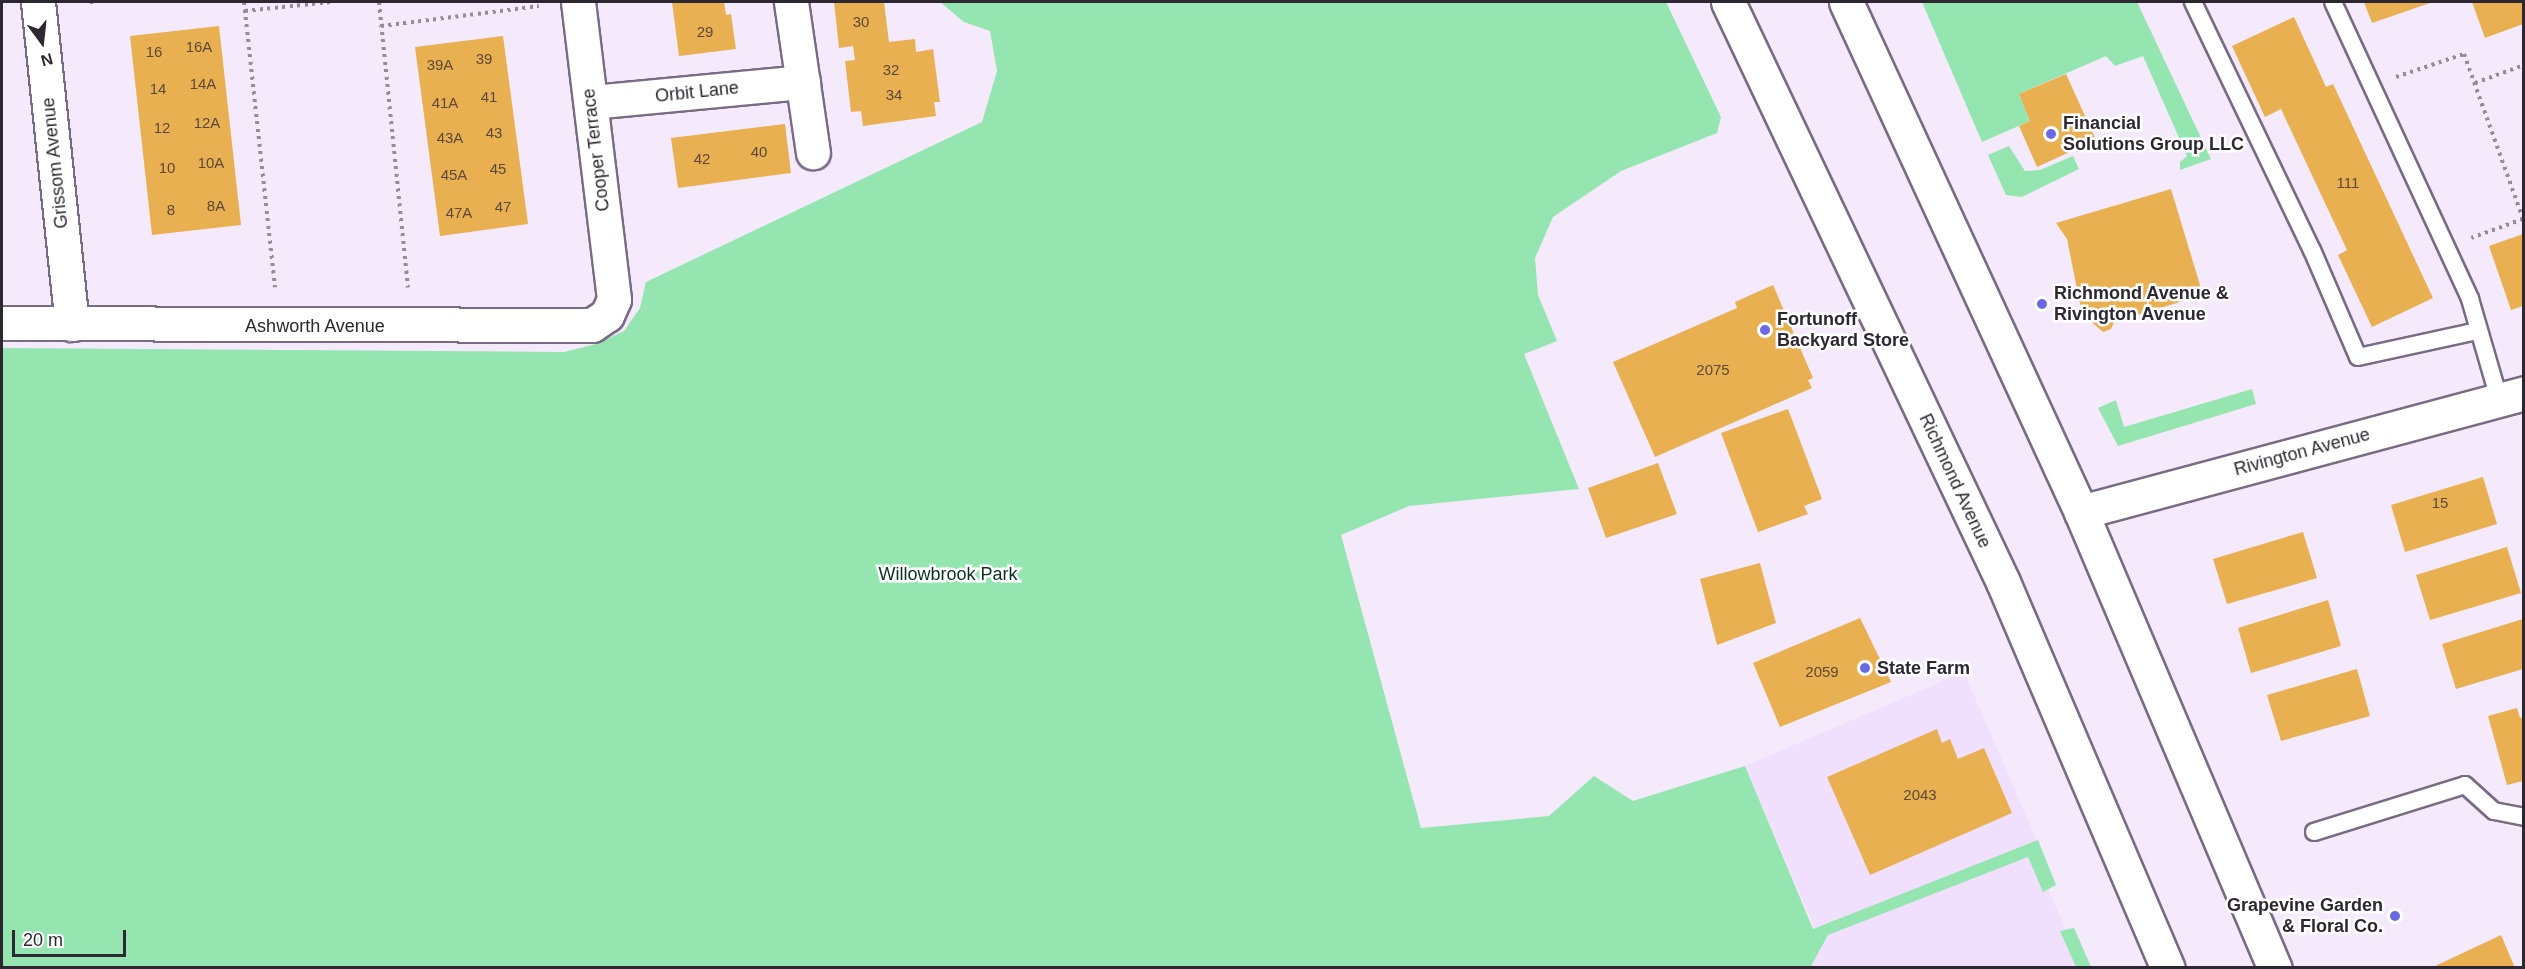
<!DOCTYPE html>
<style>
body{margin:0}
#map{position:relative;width:2525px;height:969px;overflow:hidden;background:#f4eafc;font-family:Helvetica,sans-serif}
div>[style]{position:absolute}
.built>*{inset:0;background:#f1e0fd}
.green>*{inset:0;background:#94e5b0}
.building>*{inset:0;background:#e8b051}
.path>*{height:4px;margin-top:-2px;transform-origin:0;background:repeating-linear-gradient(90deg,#948c9a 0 3px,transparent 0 7.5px)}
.roads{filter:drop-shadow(2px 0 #7a6b85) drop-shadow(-2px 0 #7a6b85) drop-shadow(0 2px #7a6b85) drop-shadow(0 -2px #7a6b85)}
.lane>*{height:16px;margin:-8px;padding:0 8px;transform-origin:8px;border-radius:8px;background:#fff}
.street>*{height:33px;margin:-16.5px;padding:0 16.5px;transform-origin:16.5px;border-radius:16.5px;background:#fff}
.primary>*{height:33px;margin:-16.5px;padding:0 16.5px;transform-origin:16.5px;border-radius:16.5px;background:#fff}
.dots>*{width:16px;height:16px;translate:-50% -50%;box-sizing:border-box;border:3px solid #fff;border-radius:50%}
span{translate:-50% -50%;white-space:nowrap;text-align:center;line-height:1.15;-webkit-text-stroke:5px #fff;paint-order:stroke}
.number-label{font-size:15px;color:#5c4939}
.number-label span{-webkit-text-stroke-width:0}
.street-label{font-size:18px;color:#2d2731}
.poi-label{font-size:18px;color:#2d2731;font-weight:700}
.left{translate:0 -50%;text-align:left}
.right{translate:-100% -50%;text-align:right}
.park-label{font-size:18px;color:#07321b}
.frame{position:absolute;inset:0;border:3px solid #2d2731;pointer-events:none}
.north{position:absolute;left:12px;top:12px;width:60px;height:60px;-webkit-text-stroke:4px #fff;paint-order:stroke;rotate:165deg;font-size:16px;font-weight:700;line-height:24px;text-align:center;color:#2d2731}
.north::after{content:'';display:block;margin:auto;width:21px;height:27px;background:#2d2731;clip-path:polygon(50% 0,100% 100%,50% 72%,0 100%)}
.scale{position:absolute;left:12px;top:930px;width:114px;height:27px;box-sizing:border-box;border:3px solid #2d2731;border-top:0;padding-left:8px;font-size:18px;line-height:21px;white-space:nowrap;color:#2d2731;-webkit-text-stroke:4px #fff;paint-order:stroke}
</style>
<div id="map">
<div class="built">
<i style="clip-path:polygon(1964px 672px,2056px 885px,2048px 889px,2066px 929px,2074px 928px,2091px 967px,1810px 967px,1822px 945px,1745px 766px)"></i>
</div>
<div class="green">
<i style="clip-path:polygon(940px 2px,1666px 2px,1721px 117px,1717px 133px,1621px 171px,1553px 217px,1535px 258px,1538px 295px,1557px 341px,1524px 354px,1579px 489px,1409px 506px,1341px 535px,1421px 828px,1549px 816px,1594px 776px,1633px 801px,1745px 766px,1813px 929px,2038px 840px,2056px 885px,2043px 892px,2028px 857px,1828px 935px,1810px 968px,2px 967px,2px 348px,564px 352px,596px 344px,624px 331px,640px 308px,646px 282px,982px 122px,997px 71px,990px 31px,964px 22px)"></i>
<i style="clip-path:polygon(1922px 2px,2137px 2px,2211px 159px,2180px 170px,2180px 162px,2187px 156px,2143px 56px,2115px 66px,2106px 56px,2019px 94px,2030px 121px,1982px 142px)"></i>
<i style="clip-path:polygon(2009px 146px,2025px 171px,2040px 170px,2073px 156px,2079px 169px,2022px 197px,2006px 195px,1988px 155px)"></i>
<i style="clip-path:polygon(2252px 389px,2256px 404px,2118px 446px,2098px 408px,2116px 400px,2124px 427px)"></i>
<i style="clip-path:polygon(2074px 928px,2091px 967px,2076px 967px,2060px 931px)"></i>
</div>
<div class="building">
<i style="clip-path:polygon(672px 2px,724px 2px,726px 15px,731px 14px,736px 49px,679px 56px)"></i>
<i style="clip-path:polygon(834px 2px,884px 2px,889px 42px,915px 39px,916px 52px,933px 49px,940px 102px,934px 102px,936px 116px,863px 126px,861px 111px,851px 112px,845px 61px,855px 60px,853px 46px,839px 48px)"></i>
<i style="clip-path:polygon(2364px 2px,2433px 2px,2372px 23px)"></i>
<i style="clip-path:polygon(2472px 2px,2523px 2px,2523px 24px,2485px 38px)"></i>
<i style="clip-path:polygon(2294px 17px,2326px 87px,2333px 84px,2433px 298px,2372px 327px,2338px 255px,2347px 250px,2281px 109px,2265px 117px,2232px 46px)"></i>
<i style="clip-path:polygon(219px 26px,241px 225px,152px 235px,130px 36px)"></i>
<i style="clip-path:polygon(503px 36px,528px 224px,440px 236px,415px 47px)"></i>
<i style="clip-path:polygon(2066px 74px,2096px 140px,2037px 167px,2019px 126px,2030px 121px,2019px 94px)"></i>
<i style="clip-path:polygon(785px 124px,791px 173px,678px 188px,671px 138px)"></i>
<i style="clip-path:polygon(2171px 189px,2203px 295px,2114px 322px,2111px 329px,2103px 332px,2088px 319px,2080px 304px,2067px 239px,2056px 223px)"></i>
<i style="clip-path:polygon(2523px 234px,2523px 306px,2511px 310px,2489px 246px)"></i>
<i style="clip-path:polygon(1773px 285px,1813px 378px,1808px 380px,1812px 388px,1655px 457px,1613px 362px,1737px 308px,1735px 302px)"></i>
<i style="clip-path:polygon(1788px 409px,1822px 499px,1804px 506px,1808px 514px,1758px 532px,1721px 433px)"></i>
<i style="clip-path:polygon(1658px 463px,1677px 514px,1606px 538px,1588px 488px)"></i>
<i style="clip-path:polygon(2483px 477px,2497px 524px,2405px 552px,2391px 505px)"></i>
<i style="clip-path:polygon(2303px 532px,2317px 578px,2227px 604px,2213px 559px)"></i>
<i style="clip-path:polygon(2507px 547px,2521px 593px,2430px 620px,2416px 575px)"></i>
<i style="clip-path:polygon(1760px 563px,1776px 623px,1717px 645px,1700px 579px)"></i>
<i style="clip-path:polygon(2328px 600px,2341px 646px,2251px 673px,2238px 628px)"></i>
<i style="clip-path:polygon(1860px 618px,1891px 682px,1780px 727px,1753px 663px)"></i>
<i style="clip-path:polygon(2523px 619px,2523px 669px,2456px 689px,2442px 644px)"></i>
<i style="clip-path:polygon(2357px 669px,2370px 716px,2281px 741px,2267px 695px)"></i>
<i style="clip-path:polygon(2517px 708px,2520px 718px,2523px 717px,2523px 781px,2507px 785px,2488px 716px)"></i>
<i style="clip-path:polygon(1937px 729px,1942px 743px,1950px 739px,1958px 759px,1984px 748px,2012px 813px,1870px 875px,1827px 777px)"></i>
<i style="clip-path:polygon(2501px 935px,2515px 968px,2431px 968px)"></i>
</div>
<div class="path">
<i style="left:90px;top:2px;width:3px"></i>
<i style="left:244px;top:2px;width:287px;rotate:83.8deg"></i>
<i style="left:379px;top:2px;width:287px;rotate:84.2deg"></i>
<i style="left:245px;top:11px;width:86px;rotate:-6deg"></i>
<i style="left:381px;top:26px;width:159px;rotate:-7.2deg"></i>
<i style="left:2396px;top:77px;width:72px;rotate:-18.7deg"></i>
<i style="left:2464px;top:54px;width:175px;rotate:70.3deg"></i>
<i style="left:2523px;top:219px;width:55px;rotate:159.9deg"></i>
<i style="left:2475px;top:83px;width:52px;rotate:-20.2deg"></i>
</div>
<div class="roads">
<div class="lane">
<i style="left:2193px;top:2px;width:275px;rotate:64.4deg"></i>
<i style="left:2312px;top:250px;width:116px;rotate:66.7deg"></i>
<i style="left:2358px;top:357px;width:122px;rotate:-12.3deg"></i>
<i style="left:2333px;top:2px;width:327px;rotate:65.2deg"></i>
<i style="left:2470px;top:299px;width:104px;rotate:73.8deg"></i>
<i style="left:2314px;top:832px;width:158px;rotate:-17.3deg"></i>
<i style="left:2465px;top:785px;width:39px;rotate:42deg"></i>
<i style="left:2494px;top:811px;width:31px;rotate:11deg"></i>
</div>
<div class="street">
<i style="left:38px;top:2px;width:324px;rotate:84deg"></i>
<i style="left:791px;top:2px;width:152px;rotate:81.7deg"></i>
<i style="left:591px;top:102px;width:213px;rotate:-5.4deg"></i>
<i style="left:2px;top:323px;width:590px;rotate:0.19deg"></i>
<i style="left:592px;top:325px;width:18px;rotate:-34deg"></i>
<i style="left:607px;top:315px;width:17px;rotate:-66deg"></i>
<i style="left:614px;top:299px;width:299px;rotate:-96.9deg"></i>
<i style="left:2081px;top:512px;width:459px;rotate:-15deg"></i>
</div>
<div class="primary">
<i style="left:1728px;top:2px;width:642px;rotate:64.63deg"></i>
<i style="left:2003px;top:582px;width:420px;rotate:66.9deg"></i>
<i style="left:1846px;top:2px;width:562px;rotate:65.26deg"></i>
<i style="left:2081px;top:512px;width:496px;rotate:67deg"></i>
</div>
</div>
<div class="dots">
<i style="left:2051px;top:134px;background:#6b69e2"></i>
<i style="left:2042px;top:304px;background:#6b69e2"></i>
<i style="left:1765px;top:330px;background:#6b69e2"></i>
<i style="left:1865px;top:668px;background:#6b69e2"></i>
<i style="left:2395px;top:916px;background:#6b69e2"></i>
</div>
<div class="number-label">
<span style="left:861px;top:22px">30</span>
<span style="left:705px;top:32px">29</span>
<span style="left:199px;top:47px">16A</span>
<span style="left:154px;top:52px">16</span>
<span style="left:484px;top:59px">39</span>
<span style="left:440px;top:65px">39A</span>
<span style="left:891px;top:70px">32</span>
<span style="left:203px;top:84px">14A</span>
<span style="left:158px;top:89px">14</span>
<span style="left:894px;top:95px">34</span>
<span style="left:489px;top:97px">41</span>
<span style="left:445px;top:103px">41A</span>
<span style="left:207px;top:123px">12A</span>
<span style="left:162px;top:128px">12</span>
<span style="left:494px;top:133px">43</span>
<span style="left:450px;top:138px">43A</span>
<span style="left:759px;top:152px">40</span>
<span style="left:702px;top:159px">42</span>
<span style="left:211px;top:163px">10A</span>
<span style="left:167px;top:168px">10</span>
<span style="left:498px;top:169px">45</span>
<span style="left:454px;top:175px">45A</span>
<span style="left:2348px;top:183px">111</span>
<span style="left:216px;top:206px">8A</span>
<span style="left:503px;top:207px">47</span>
<span style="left:171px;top:210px">8</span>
<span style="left:459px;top:213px">47A</span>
<span style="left:1713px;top:370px">2075</span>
<span style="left:2440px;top:503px">15</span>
<span style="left:1822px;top:672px">2059</span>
<span style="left:1920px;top:795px">2043</span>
</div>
<div class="street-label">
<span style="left:697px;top:92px;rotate:-6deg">Orbit Lane</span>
<span style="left:596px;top:150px;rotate:-97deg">Cooper Terrace</span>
<span style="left:55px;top:163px;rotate:-96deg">Grissom Avenue</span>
<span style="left:315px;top:326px">Ashworth Avenue</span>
<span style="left:2302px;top:452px;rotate:-15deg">Rivington Avenue</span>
<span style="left:1955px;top:481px;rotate:65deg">Richmond Avenue</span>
</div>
<div class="poi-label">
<span class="left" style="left:2063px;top:134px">Financial<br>Solutions Group LLC</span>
<span class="left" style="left:2054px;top:304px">Richmond Avenue &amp;<br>Rivington Avenue</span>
<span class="left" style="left:1777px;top:330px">Fortunoff<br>Backyard Store</span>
<span class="left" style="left:1877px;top:668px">State Farm</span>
<span class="right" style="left:2383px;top:916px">Grapevine Garden<br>&amp; Floral Co.</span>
</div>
<div class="park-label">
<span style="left:948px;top:574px">Willowbrook Park</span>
</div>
<div class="frame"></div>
<div class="north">N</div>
<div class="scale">20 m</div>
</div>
